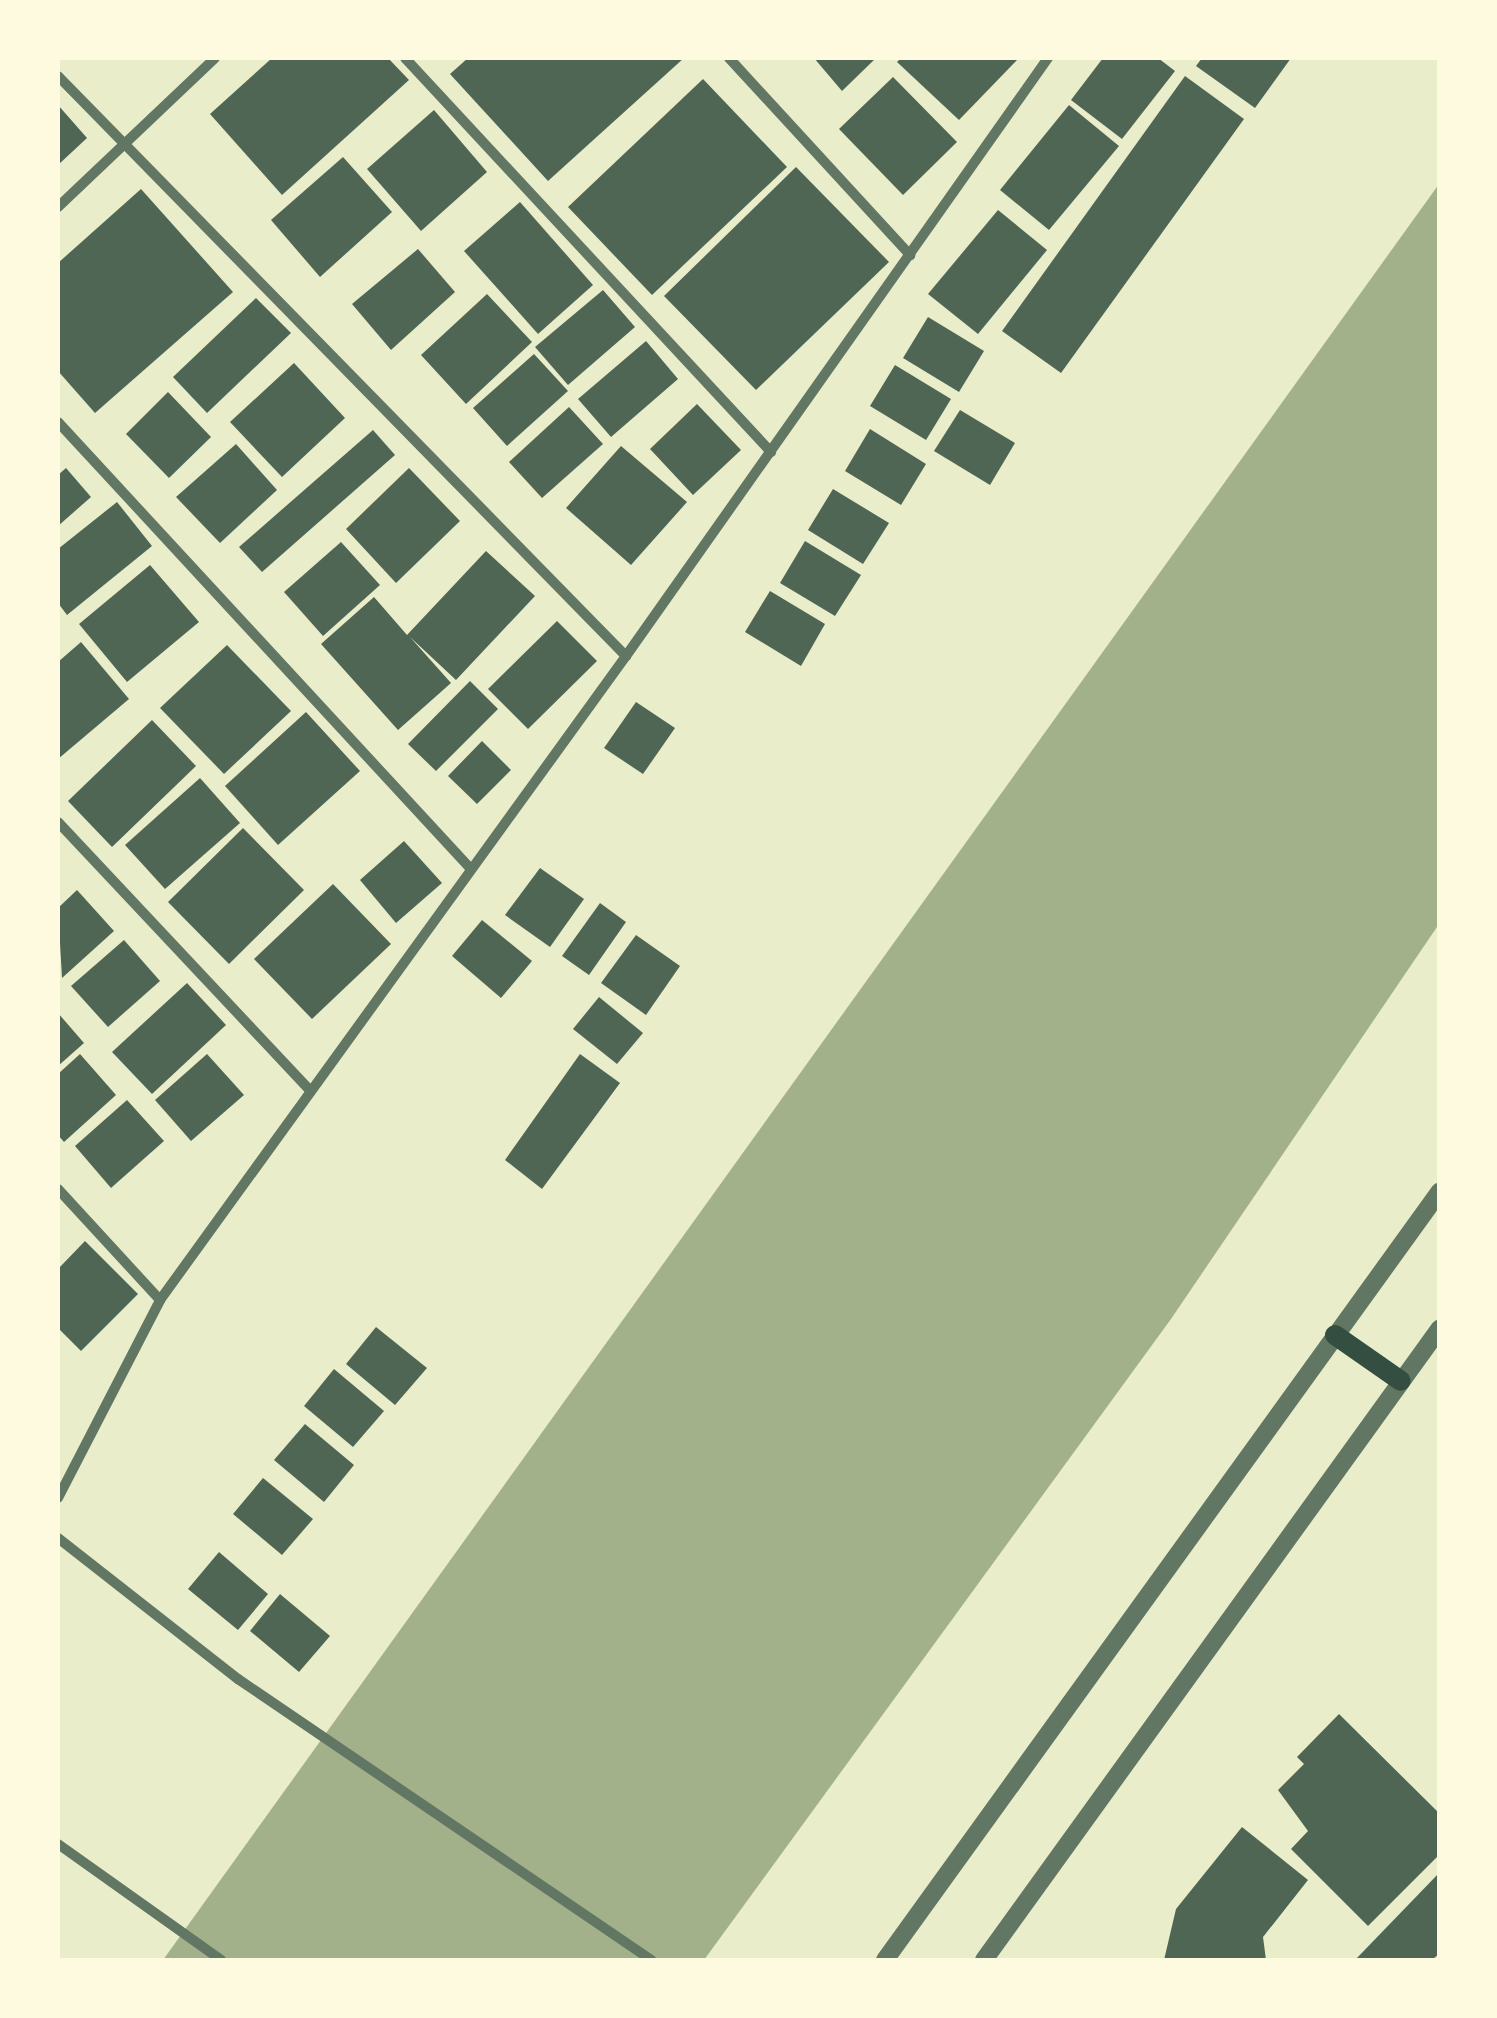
<!DOCTYPE html>
<style>
body{margin:0}
#map{position:relative;width:1497px;height:2018px;overflow:hidden;background:#e9edc9;font-family:Lora,serif}
div>[style]{position:absolute}
.water>*{inset:0;background:#a3b18a}
.building>*{inset:0;background:#4f6655}
.minor>*{height:10px;margin:-5px;padding:0 5px;transform-origin:5px;border-radius:5px;background:#617663}
.tertiary>*{height:18px;margin:-9px;padding:0 9px;transform-origin:9px;border-radius:9px;background:#617663}
.secondary>*{height:20px;margin:-10px;padding:0 10px;transform-origin:10px;border-radius:10px;background:#344e41}
span{translate:-50% -50%;white-space:nowrap;text-align:center;line-height:1.15;-webkit-text-stroke:10px #fefae0;paint-order:stroke}
.frame{position:absolute;inset:0;border:60px solid #fefae0;pointer-events:none}
</style>
<div id="map">
<div class="water">
<i style="clip-path:polygon(1439px 184px,1439px 924px,1171px 1319px,704px 1960px,163px 1960px)"></i>
</div>
<div class="building">
<i style="clip-path:polygon(272px 58px,388px 58px,409px 80px,282px 195px,210px 114px)"></i>
<i style="clip-path:polygon(468px 58px,684px 58px,548px 181px,450px 74px)"></i>
<i style="clip-path:polygon(814px 58px,876px 58px,842px 91px)"></i>
<i style="clip-path:polygon(901px 58px,1019px 58px,959px 120px,897px 62px)"></i>
<i style="clip-path:polygon(1103px 58px,1158px 58px,1175px 71px,1122px 139px,1071px 100px)"></i>
<i style="clip-path:polygon(1202px 58px,1291px 58px,1255px 108px,1196px 66px)"></i>
<i style="clip-path:polygon(1185px 76px,1244px 119px,1061px 373px,1002px 331px)"></i>
<i style="clip-path:polygon(893px 77px,957px 142px,903px 195px,839px 129px)"></i>
<i style="clip-path:polygon(703px 79px,787px 167px,652px 295px,568px 207px)"></i>
<i style="clip-path:polygon(58px 105px,87px 138px,58px 165px)"></i>
<i style="clip-path:polygon(1069px 105px,1119px 146px,1049px 230px,1000px 190px)"></i>
<i style="clip-path:polygon(434px 110px,487px 172px,421px 231px,367px 169px)"></i>
<i style="clip-path:polygon(343px 157px,392px 212px,320px 277px,271px 220px)"></i>
<i style="clip-path:polygon(796px 167px,889px 262px,756px 390px,664px 296px)"></i>
<i style="clip-path:polygon(141px 189px,233px 292px,95px 413px,58px 371px,58px 263px)"></i>
<i style="clip-path:polygon(520px 202px,593px 285px,538px 334px,464px 251px)"></i>
<i style="clip-path:polygon(998px 210px,1047px 250px,978px 334px,928px 294px)"></i>
<i style="clip-path:polygon(418px 249px,455px 292px,391px 350px,352px 304px)"></i>
<i style="clip-path:polygon(603px 290px,635px 327px,568px 385px,535px 347px)"></i>
<i style="clip-path:polygon(487px 294px,532px 342px,466px 404px,421px 355px)"></i>
<i style="clip-path:polygon(256px 298px,291px 333px,207px 413px,173px 377px)"></i>
<i style="clip-path:polygon(928px 317px,984px 351px,959px 392px,903px 358px)"></i>
<i style="clip-path:polygon(646px 341px,678px 379px,611px 437px,578px 399px)"></i>
<i style="clip-path:polygon(534px 354px,568px 391px,507px 446px,473px 408px)"></i>
<i style="clip-path:polygon(294px 363px,345px 418px,282px 477px,230px 422px)"></i>
<i style="clip-path:polygon(895px 365px,951px 399px,926px 440px,870px 406px)"></i>
<i style="clip-path:polygon(168px 392px,211px 437px,169px 478px,126px 434px)"></i>
<i style="clip-path:polygon(697px 404px,741px 450px,693px 495px,650px 449px)"></i>
<i style="clip-path:polygon(569px 407px,603px 444px,542px 498px,509px 462px)"></i>
<i style="clip-path:polygon(960px 410px,1015px 443px,990px 485px,934px 451px)"></i>
<i style="clip-path:polygon(870px 429px,926px 464px,901px 505px,845px 471px)"></i>
<i style="clip-path:polygon(373px 430px,395px 455px,262px 572px,239px 547px)"></i>
<i style="clip-path:polygon(236px 444px,277px 490px,220px 543px,176px 497px)"></i>
<i style="clip-path:polygon(621px 446px,687px 502px,631px 565px,566px 508px)"></i>
<i style="clip-path:polygon(66px 468px,91px 497px,58px 526px,58px 475px)"></i>
<i style="clip-path:polygon(409px 468px,460px 521px,396px 583px,346px 529px)"></i>
<i style="clip-path:polygon(833px 489px,889px 523px,863px 564px,808px 530px)"></i>
<i style="clip-path:polygon(117px 502px,152px 546px,67px 615px,58px 603px,58px 549px)"></i>
<i style="clip-path:polygon(805px 541px,861px 575px,835px 616px,780px 583px)"></i>
<i style="clip-path:polygon(341px 542px,380px 585px,323px 636px,284px 592px)"></i>
<i style="clip-path:polygon(486px 551px,535px 596px,456px 680px,410px 637px,451px 683px,398px 730px,321px 644px,374px 597px,407px 635px)"></i>
<i style="clip-path:polygon(150px 565px,199px 622px,127px 682px,79px 624px)"></i>
<i style="clip-path:polygon(770px 591px,825px 624px,801px 666px,745px 632px)"></i>
<i style="clip-path:polygon(557px 621px,597px 661px,528px 729px,488px 689px)"></i>
<i style="clip-path:polygon(81px 642px,129px 699px,58px 759px,58px 662px)"></i>
<i style="clip-path:polygon(227px 645px,291px 711px,224px 774px,160px 708px)"></i>
<i style="clip-path:polygon(470px 681px,498px 709px,436px 771px,408px 744px)"></i>
<i style="clip-path:polygon(636px 702px,675px 728px,643px 774px,604px 748px)"></i>
<i style="clip-path:polygon(306px 712px,360px 771px,278px 845px,225px 786px)"></i>
<i style="clip-path:polygon(152px 720px,196px 766px,112px 847px,68px 801px)"></i>
<i style="clip-path:polygon(482px 741px,511px 770px,477px 804px,448px 776px)"></i>
<i style="clip-path:polygon(200px 778px,240px 823px,165px 889px,125px 845px)"></i>
<i style="clip-path:polygon(243px 828px,304px 890px,229px 964px,168px 902px)"></i>
<i style="clip-path:polygon(404px 841px,442px 883px,396px 923px,360px 880px)"></i>
<i style="clip-path:polygon(540px 868px,584px 899px,550px 947px,505px 915px)"></i>
<i style="clip-path:polygon(333px 884px,391px 944px,312px 1019px,254px 959px)"></i>
<i style="clip-path:polygon(77px 890px,114px 931px,62px 978px,58px 908px)"></i>
<i style="clip-path:polygon(600px 903px,626px 922px,589px 975px,562px 956px)"></i>
<i style="clip-path:polygon(482px 920px,532px 961px,501px 998px,452px 956px)"></i>
<i style="clip-path:polygon(636px 935px,680px 966px,646px 1015px,601px 983px)"></i>
<i style="clip-path:polygon(124px 940px,160px 981px,108px 1027px,71px 986px)"></i>
<i style="clip-path:polygon(187px 983px,226px 1025px,152px 1094px,112px 1052px)"></i>
<i style="clip-path:polygon(599px 997px,643px 1033px,617px 1064px,573px 1029px)"></i>
<i style="clip-path:polygon(58px 1013px,84px 1043px,58px 1066px)"></i>
<i style="clip-path:polygon(80px 1054px,116px 1095px,64px 1142px,58px 1135px,58px 1074px)"></i>
<i style="clip-path:polygon(207px 1054px,244px 1095px,191px 1141px,155px 1100px)"></i>
<i style="clip-path:polygon(580px 1054px,620px 1083px,542px 1189px,505px 1160px)"></i>
<i style="clip-path:polygon(127px 1100px,164px 1141px,111px 1188px,75px 1146px)"></i>
<i style="clip-path:polygon(85px 1241px,138px 1294px,81px 1351px,58px 1328px,58px 1269px)"></i>
<i style="clip-path:polygon(376px 1327px,427px 1368px,395px 1405px,346px 1364px)"></i>
<i style="clip-path:polygon(334px 1369px,384px 1411px,353px 1447px,304px 1406px)"></i>
<i style="clip-path:polygon(305px 1424px,354px 1465px,324px 1502px,274px 1460px)"></i>
<i style="clip-path:polygon(263px 1478px,313px 1519px,282px 1555px,233px 1514px)"></i>
<i style="clip-path:polygon(219px 1552px,268px 1594px,238px 1630px,188px 1589px)"></i>
<i style="clip-path:polygon(280px 1594px,330px 1636px,299px 1672px,250px 1631px)"></i>
<i style="clip-path:polygon(1339px 1714px,1440px 1814px,1440px 1854px,1368px 1926px,1291px 1849px,1308px 1831px,1278px 1790px,1304px 1764px,1297px 1757px)"></i>
<i style="clip-path:polygon(1242px 1827px,1308px 1880px,1263px 1937px,1266px 1960px,1164px 1960px,1176px 1909px)"></i>
<i style="clip-path:polygon(1440px 1872px,1440px 1953px,1432px 1960px,1355px 1960px)"></i>
</div>
<div class="minor">
<i style="left:405px;top:58px;width:538px;rotate:47.11deg"></i>
<i style="left:729px;top:58px;width:268px;rotate:47.4deg"></i>
<i style="left:58px;top:76px;width:812px;rotate:45.6deg"></i>
<i style="left:58px;top:207px;width:216px;rotate:-43.5deg"></i>
<i style="left:58px;top:422px;width:607px;rotate:47.27deg"></i>
<i style="left:58px;top:822px;width:369px;rotate:46.8deg"></i>
<i style="left:58px;top:1189px;width:151px;rotate:47.4deg"></i>
<i style="left:58px;top:1498px;width:223px;rotate:-62.7deg"></i>
<i style="left:160px;top:1300px;width:795px;rotate:-54.11deg"></i>
<i style="left:626px;top:656px;width:732px;rotate:-54.79deg"></i>
<i style="left:58px;top:1538px;width:229px;rotate:38.1deg"></i>
<i style="left:238px;top:1679px;width:500px;rotate:34.2deg"></i>
<i style="left:58px;top:1844px;width:200px;rotate:35.4deg"></i>
</div>
<div class="tertiary">
<i style="left:885px;top:1960px;width:948px;rotate:-54.18deg"></i>
<i style="left:984px;top:1960px;width:779px;rotate:-54.19deg"></i>
</div>
<div class="secondary">
<i style="left:1335px;top:1335px;width:80px;rotate:34.9deg"></i>
</div>
<div class="frame"></div>
</div>
